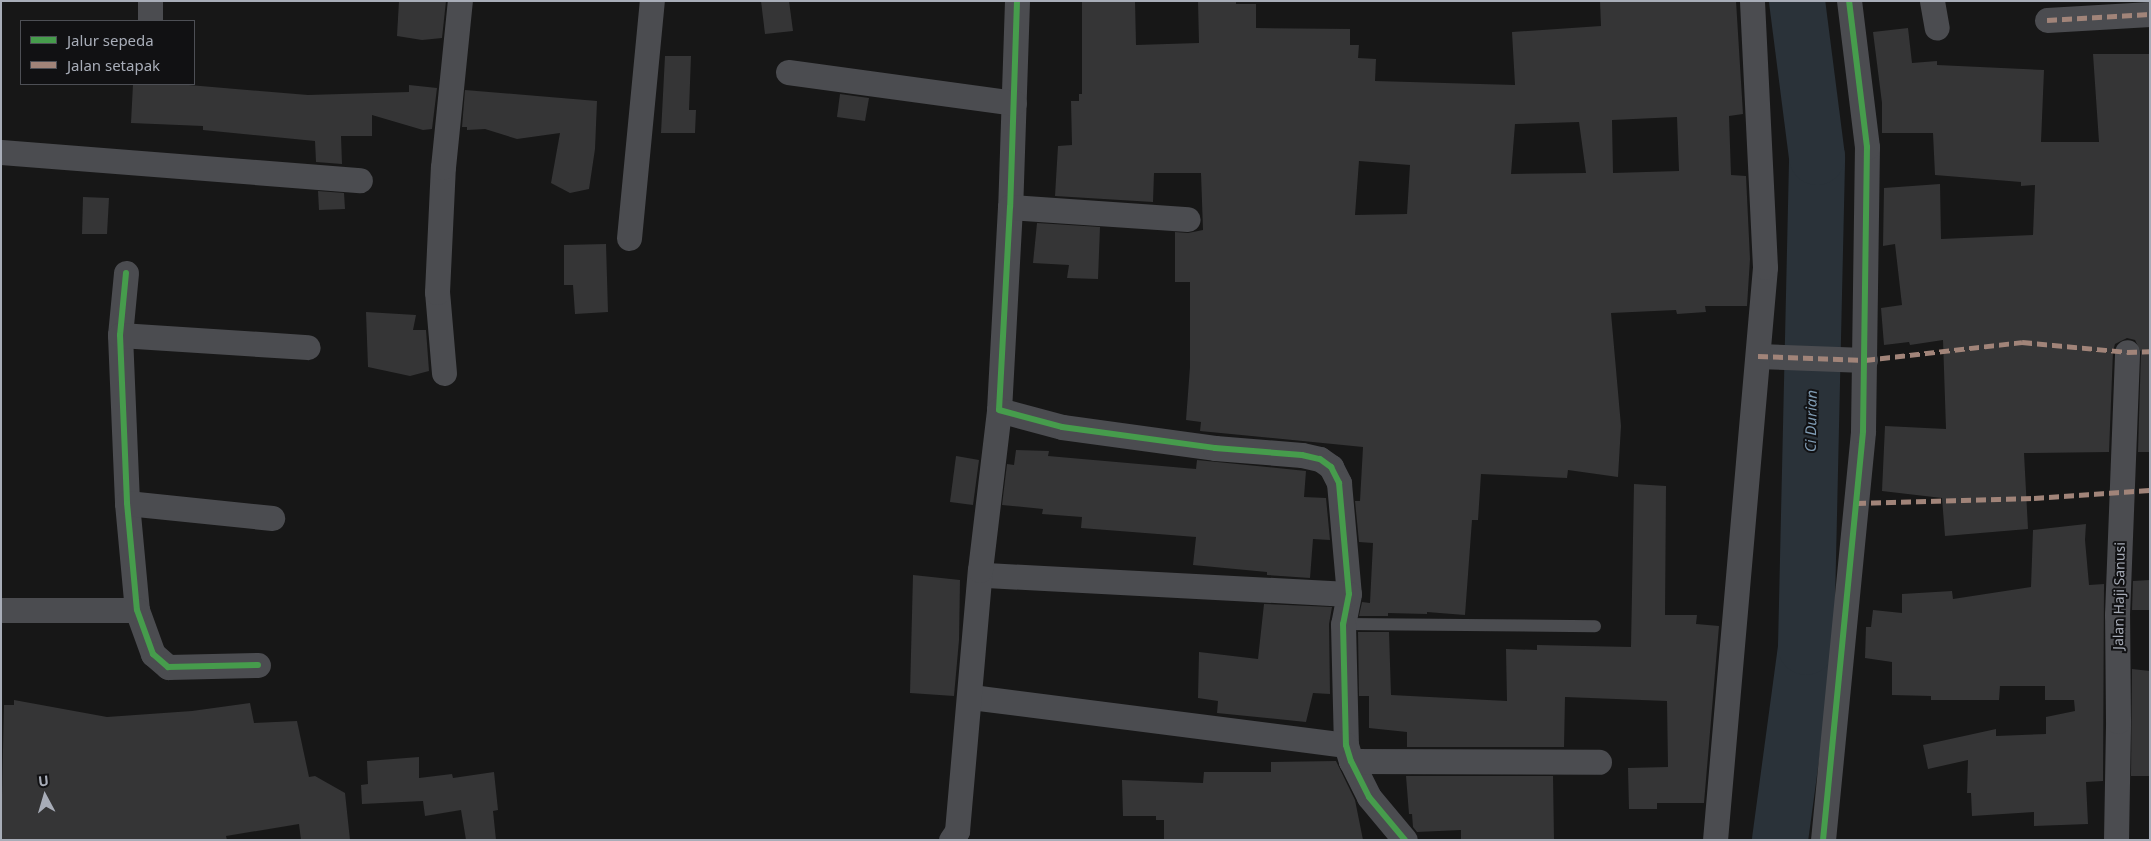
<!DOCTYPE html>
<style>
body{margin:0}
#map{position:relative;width:2151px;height:841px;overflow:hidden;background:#171717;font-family:"Noto Sans",sans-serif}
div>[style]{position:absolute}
.river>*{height:56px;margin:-28px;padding:0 28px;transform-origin:28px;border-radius:28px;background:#2a3239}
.building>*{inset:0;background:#353536}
.service>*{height:12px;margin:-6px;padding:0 6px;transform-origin:6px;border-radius:6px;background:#4b4c50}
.minor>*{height:25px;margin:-12.5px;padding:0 12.5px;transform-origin:12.5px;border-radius:12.5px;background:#4b4c50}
.quiet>*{height:5px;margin-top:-2.5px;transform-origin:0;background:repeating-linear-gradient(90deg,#a18479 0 10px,transparent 0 15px)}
.cycleway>*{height:6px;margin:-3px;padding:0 3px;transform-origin:3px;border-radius:3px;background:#469c4c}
span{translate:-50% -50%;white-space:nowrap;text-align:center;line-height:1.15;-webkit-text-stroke:4px #111113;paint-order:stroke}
.street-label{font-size:14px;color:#a8adb8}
.water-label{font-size:15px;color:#7f9bb3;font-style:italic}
.frame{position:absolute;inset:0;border:2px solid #a8adb8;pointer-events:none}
.legend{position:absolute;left:20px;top:20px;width:175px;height:65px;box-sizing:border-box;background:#111113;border:1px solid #4d4f55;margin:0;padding:6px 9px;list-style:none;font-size:15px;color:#a8adb8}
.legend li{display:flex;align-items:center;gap:10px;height:25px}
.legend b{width:25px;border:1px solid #4d4f55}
.north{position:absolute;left:20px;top:771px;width:50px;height:50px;-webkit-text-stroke:4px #111113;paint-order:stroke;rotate:354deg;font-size:14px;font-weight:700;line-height:20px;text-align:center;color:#a8adb8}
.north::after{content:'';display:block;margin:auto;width:18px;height:22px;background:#a8adb8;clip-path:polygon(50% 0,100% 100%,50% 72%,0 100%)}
</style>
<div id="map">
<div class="river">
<i style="left:1780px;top:840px;width:195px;rotate:-82.3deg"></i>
<i style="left:1806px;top:647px;width:490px;rotate:-88.7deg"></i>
<i style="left:1817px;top:157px;width:157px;rotate:-97.3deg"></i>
</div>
<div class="building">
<i style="clip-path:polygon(399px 1px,446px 1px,442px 38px,422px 40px,397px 36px)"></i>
<i style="clip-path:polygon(761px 1px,789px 1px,793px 31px,765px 34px)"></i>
<i style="clip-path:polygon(evenodd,1082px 1px,1135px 1px,1136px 45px,1199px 43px,1198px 1px,1236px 1px,1236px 4px,1256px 4px,1256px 28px,1350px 29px,1350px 45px,1359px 45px,1358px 58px,1376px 59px,1375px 81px,1515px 85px,1512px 32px,1601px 26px,1600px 1px,1736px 1px,1743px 114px,1729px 116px,1731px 175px,1746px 176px,1750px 259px,1747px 306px,1705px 306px,1706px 312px,1677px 314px,1676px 310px,1611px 313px,1621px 426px,1618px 477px,1568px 470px,1567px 478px,1481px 474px,1478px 520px,1472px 520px,1465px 615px,1427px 612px,1427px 614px,1388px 613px,1388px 616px,1359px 616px,1362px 602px,1370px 603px,1373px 543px,1359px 542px,1355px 501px,1360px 501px,1363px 447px,1200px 431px,1201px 422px,1186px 420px,1190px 367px,1190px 282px,1175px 282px,1175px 232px,1188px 233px,1203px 230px,1201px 173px,1154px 173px,1153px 202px,1055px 196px,1058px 146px,1072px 145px,1071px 101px,1079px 101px,1079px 94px,1082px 94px,1082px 1px,1677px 117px,1679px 171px,1613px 173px,1612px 120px,1677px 117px,1082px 1px,1579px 122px,1586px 173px,1511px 174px,1515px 124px,1579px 122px,1082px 1px,1359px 161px,1410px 165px,1407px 214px,1355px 215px,1359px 161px)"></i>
<i style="clip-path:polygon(1908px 28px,1912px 63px,1937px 61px,1937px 65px,2044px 70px,2041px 142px,2099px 142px,2093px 54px,2150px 54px,2150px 452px,2138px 452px,2141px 352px,2135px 340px,2127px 338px,2115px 344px,2113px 351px,2109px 452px,2024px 453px,2028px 529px,1945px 536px,1942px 498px,1882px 491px,1885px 426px,1946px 429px,1943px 340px,1910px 345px,1909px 342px,1884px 345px,1881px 308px,1902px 305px,1895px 244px,1883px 246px,1884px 188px,1940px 184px,1941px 239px,2033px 235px,2035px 185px,2021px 186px,2021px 182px,1935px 175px,1933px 133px,1882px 133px,1882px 103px,1873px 32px)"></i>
<i style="clip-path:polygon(665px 56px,691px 56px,689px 110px,696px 110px,695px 133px,661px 133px)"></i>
<i style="clip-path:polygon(133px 84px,189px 85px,308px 95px,409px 92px,409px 85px,437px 88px,432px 129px,423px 130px,372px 115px,372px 136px,341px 136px,342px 164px,316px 162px,315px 141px,203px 130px,203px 126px,131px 123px)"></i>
<i style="clip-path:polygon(465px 90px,597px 101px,595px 149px,589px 189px,570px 193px,551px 183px,560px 133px,517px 139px,485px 129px,467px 130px,467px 127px,462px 127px)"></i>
<i style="clip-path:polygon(840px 94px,869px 98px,865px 121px,837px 117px)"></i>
<i style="clip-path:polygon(318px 191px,344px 193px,345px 209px,319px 210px)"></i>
<i style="clip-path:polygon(83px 197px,109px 198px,107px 234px,82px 234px)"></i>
<i style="clip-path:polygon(1037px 223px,1100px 227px,1098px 279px,1067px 278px,1069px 265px,1033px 263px)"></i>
<i style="clip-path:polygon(606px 244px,608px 312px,575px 314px,573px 285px,564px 285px,564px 245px)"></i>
<i style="clip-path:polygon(366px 312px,416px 315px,413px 330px,426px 330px,429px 371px,410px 376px,368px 367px)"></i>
<i style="clip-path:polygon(1016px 450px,1049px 451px,1048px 456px,1196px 469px,1197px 460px,1306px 471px,1304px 497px,1326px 498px,1330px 540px,1313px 539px,1310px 578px,1267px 575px,1267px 572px,1193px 565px,1196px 537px,1081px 528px,1082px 517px,1042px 514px,1043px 509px,1002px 505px,1007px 464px,1014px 465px)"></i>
<i style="clip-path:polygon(956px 456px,979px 460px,973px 505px,950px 502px)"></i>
<i style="clip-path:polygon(1634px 484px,1666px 486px,1665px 615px,1697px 615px,1696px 624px,1719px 626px,1704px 803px,1657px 803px,1657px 809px,1629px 809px,1628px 768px,1668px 767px,1667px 701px,1565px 697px,1564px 747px,1407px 747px,1407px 732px,1369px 728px,1369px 696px,1359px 696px,1358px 632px,1389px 632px,1391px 695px,1507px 701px,1506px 649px,1537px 650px,1537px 645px,1631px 647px)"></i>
<i style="clip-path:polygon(2086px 524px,2085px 540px,2089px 585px,2104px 584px,2103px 781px,2086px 782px,2088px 824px,2034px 826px,2034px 812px,1972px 816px,1971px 793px,1967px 793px,1968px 760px,1928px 769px,1923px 745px,1996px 729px,1996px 736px,2046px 734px,2046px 717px,2075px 711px,2074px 700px,2045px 700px,2045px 686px,2000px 686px,1999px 700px,1931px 700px,1931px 696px,1892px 695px,1892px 662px,1865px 658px,1866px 627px,1871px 627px,1873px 610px,1902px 613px,1902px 594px,1952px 591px,1953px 599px,2031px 587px,2033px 530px)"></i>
<i style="clip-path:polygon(913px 575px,960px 580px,959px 640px,954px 696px,910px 693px)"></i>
<i style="clip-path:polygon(2150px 580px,2150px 610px,2132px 610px,2133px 581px)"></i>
<i style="clip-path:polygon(1264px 604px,1332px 607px,1329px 624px,1330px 694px,1313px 693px,1306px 722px,1217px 713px,1218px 701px,1198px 698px,1199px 652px,1258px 659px)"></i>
<i style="clip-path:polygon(2132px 669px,2150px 671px,2150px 776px,2131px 776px)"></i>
<i style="clip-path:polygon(14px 700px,107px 717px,192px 711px,250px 703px,254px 723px,297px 721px,309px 777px,315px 776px,345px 793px,350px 840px,301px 840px,299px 824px,226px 836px,227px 840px,1px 840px,4px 705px,14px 705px)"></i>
<i style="clip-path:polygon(419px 757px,419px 778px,452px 774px,453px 778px,494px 772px,498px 810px,493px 811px,496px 840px,466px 840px,461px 810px,425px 816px,423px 801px,362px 804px,361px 785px,368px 784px,367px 761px)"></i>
<i style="clip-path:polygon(1336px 761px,1355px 800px,1363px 840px,1164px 840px,1164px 820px,1156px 820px,1156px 816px,1123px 816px,1122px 780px,1203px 783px,1204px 772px,1271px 772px,1271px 762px)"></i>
<i style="clip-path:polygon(1406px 776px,1553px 776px,1554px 840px,1461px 840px,1461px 830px,1417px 832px,1413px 827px,1412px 814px,1409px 814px)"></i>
</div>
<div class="service">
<i style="left:1343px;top:624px;width:252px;rotate:0.5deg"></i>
</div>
<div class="minor">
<i style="left:1017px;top:1px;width:206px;rotate:91.9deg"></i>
<i style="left:1010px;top:207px;width:203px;rotate:93.1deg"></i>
<i style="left:999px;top:410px;width:65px;rotate:15.1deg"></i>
<i style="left:1062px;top:427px;width:154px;rotate:7.8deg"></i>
<i style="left:1215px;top:448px;width:87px;rotate:4.6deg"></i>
<i style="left:1302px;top:455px;width:18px;rotate:13deg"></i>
<i style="left:1320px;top:459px;width:14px;rotate:36deg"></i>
<i style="left:1331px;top:467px;width:18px;rotate:63deg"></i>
<i style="left:1339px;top:483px;width:111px;rotate:84.9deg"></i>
<i style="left:1349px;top:594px;width:31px;rotate:101deg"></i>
<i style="left:1343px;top:624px;width:121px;rotate:88.6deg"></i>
<i style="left:1346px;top:745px;width:17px;rotate:73deg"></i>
<i style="left:1351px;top:761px;width:40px;rotate:63.4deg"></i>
<i style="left:1369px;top:797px;width:56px;rotate:50.1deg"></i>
<i style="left:1932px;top:1px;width:27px;rotate:80deg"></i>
<i style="left:2047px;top:20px;width:103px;rotate:-3.3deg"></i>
<i style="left:150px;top:21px;width:20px;rotate:-90deg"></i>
<i style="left:788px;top:72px;width:228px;rotate:7.8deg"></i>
<i style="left:1px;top:152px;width:360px;rotate:4.5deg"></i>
<i style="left:1010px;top:207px;width:178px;rotate:3.9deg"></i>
<i style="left:629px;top:238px;width:238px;rotate:-84.5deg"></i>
<i style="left:126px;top:273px;width:62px;rotate:95.5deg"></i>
<i style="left:120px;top:335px;width:168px;rotate:87.6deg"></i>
<i style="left:127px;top:503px;width:107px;rotate:84.7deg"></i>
<i style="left:137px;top:610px;width:47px;rotate:70deg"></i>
<i style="left:153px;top:654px;width:20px;rotate:41deg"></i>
<i style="left:168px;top:667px;width:90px;rotate:-1.3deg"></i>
<i style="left:120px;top:335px;width:188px;rotate:3.7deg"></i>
<i style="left:1758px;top:356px;width:107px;rotate:2.1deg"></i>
<i style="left:444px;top:373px;width:81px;rotate:-94.9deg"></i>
<i style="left:437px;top:292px;width:125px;rotate:-87.3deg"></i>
<i style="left:443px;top:167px;width:167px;rotate:-84.2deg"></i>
<i style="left:127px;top:503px;width:146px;rotate:5.9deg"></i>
<i style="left:986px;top:575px;width:363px;rotate:3deg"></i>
<i style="left:1px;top:610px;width:136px"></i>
<i style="left:979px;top:698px;width:370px;rotate:7.3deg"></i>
<i style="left:1351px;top:761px;width:248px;rotate:0.2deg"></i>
<i style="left:951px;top:840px;width:11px;rotate:-56deg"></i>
<i style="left:957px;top:831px;width:262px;rotate:-85deg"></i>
<i style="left:980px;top:570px;width:161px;rotate:-83.2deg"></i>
<i style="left:1715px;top:840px;width:575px;rotate:-85.01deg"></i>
<i style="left:1765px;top:267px;width:266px;rotate:-92.8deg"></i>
<i style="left:1823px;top:840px;width:411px;rotate:-84.4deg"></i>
<i style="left:1863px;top:431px;width:284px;rotate:-89.2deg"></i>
<i style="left:1867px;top:147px;width:147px;rotate:-97deg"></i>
<i style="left:2116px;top:840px;width:119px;rotate:-89deg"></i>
<i style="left:2118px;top:721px;width:106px;rotate:-90.5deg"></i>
<i style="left:2117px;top:615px;width:263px;rotate:-87.8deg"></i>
</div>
<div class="quiet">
<i style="left:2047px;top:20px;width:103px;rotate:-3.3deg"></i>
<i style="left:1758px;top:356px;width:107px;rotate:2.1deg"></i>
<i style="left:1865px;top:360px;width:158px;rotate:-6.5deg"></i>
<i style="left:2022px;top:342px;width:105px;rotate:5.4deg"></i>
<i style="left:2127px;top:352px;width:23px;rotate:-2deg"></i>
<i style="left:1856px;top:503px;width:178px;rotate:-1.6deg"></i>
<i style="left:2034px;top:498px;width:116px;rotate:-3.9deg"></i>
</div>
<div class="cycleway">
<i style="left:1017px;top:1px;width:206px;rotate:91.9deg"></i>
<i style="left:1010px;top:207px;width:203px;rotate:93.1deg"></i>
<i style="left:999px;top:410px;width:65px;rotate:15.1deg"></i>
<i style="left:1062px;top:427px;width:154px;rotate:7.8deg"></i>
<i style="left:1215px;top:448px;width:87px;rotate:4.6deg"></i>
<i style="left:1302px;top:455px;width:18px;rotate:13deg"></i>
<i style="left:1320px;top:459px;width:14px;rotate:36deg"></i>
<i style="left:1331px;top:467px;width:18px;rotate:63deg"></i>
<i style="left:1339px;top:483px;width:111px;rotate:84.9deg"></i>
<i style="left:1349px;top:594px;width:31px;rotate:101deg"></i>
<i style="left:1343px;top:624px;width:121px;rotate:88.6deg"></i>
<i style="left:1346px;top:745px;width:17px;rotate:73deg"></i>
<i style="left:1351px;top:761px;width:40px;rotate:63.4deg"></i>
<i style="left:1369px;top:797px;width:56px;rotate:50.1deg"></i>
<i style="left:126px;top:273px;width:62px;rotate:95.5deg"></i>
<i style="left:120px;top:335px;width:168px;rotate:87.6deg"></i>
<i style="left:127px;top:503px;width:107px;rotate:84.7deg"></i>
<i style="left:137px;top:610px;width:47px;rotate:70deg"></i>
<i style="left:153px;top:654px;width:20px;rotate:41deg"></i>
<i style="left:168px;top:667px;width:90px;rotate:-1.3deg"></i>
<i style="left:1823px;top:840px;width:411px;rotate:-84.4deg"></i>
<i style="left:1863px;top:431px;width:284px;rotate:-89.2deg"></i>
<i style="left:1867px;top:147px;width:147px;rotate:-97deg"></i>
</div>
<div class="street-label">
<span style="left:2119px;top:596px;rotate:-89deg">Jalan Haji Sanusi</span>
</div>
<div class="water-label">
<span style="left:1811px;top:421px;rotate:-89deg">Ci Durian</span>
</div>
<div class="frame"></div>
<ul class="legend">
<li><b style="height:6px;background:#469c4c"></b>Jalur sepeda</li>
<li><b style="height:6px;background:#a18479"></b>Jalan setapak</li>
</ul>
<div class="north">U</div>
</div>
